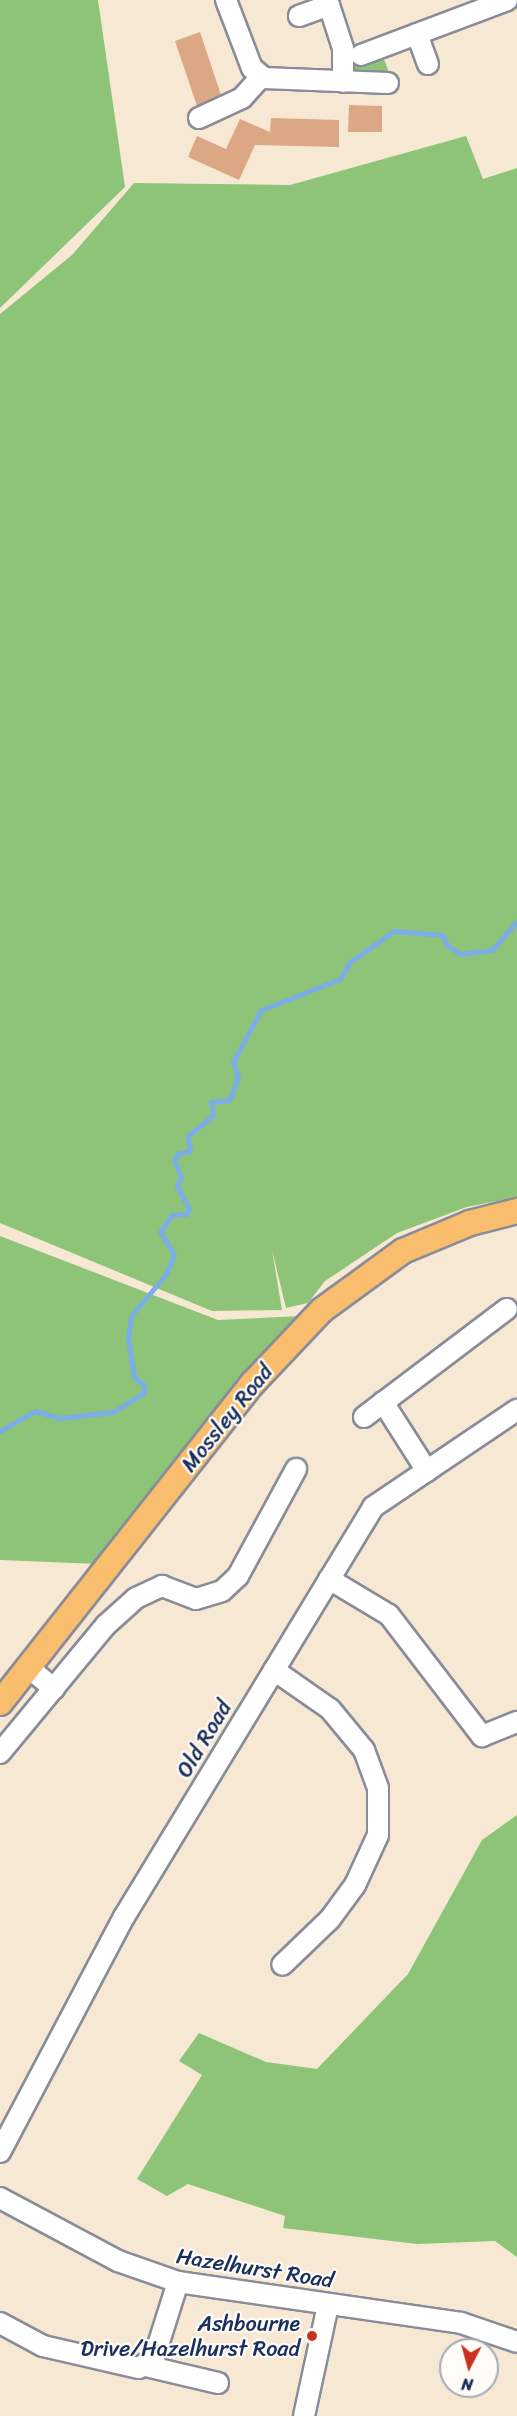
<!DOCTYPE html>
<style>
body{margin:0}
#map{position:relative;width:517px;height:2416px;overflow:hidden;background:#f7e8d4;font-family:Sriracha,sans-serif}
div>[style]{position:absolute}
.green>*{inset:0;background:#8dc477}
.stream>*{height:5px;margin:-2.5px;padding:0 2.5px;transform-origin:2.5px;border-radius:2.5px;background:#7bade7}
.building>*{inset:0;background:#dca784}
.roads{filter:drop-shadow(2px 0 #898c99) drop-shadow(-2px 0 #898c99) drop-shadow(0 2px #898c99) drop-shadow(0 -2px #898c99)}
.minor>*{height:20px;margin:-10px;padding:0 10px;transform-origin:10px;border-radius:10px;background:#fff}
.major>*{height:24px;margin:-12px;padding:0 12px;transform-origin:12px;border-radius:12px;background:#f9be6d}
.dots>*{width:16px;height:16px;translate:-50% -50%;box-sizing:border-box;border:3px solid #fdfcf7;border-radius:50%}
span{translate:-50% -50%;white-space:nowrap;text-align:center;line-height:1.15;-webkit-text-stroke:4.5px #fdfcf7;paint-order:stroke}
.street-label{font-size:22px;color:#1b2f5e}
.poi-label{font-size:22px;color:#1b2f5e}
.right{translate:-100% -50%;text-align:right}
.north{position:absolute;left:439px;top:2338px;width:60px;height:60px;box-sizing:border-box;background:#fdfcf7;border:2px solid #a3aaba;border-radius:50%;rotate:186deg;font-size:16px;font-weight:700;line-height:24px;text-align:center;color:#1b2f5e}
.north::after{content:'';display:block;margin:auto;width:21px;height:27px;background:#c8321e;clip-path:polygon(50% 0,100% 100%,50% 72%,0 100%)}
</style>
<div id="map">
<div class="green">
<i style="clip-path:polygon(0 0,98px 0,125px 187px,0 308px)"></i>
<i style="clip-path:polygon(343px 48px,380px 48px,388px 70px,388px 83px,343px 82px)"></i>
<i style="clip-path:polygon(466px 136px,483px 179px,517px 168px,517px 1197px,467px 1207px,397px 1233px,325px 1281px,308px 1303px,286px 1308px,272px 1250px,282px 1310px,212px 1311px,0 1223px,0 314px,72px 255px,134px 183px,290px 185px)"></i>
<i style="clip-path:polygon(0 1236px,218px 1320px,301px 1316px,98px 1564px,0 1560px)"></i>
<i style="clip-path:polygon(517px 1815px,517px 2257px,495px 2241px,417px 2244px,283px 2228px,285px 2216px,188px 2184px,167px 2196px,137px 2179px,202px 2075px,179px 2061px,199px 2033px,266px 2062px,317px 2069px,408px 1974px,482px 1840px)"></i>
</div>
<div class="stream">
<i style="left:0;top:1431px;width:40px;rotate:-29.7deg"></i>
<i style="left:35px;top:1411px;width:26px;rotate:16deg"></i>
<i style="left:60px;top:1418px;width:53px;rotate:-6.5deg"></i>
<i style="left:113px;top:1412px;width:36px;rotate:-32deg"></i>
<i style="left:144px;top:1393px;width:8px;rotate:-90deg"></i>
<i style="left:144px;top:1385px;width:13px;rotate:-141deg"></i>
<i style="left:134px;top:1377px;width:39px;rotate:-99deg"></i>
<i style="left:128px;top:1338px;width:22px;rotate:-82deg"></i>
<i style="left:131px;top:1316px;width:55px;rotate:-50.2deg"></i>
<i style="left:166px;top:1274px;width:15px;rotate:-67deg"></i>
<i style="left:172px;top:1260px;width:6px;rotate:-72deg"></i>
<i style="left:174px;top:1254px;width:26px;rotate:-122deg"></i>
<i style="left:160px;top:1232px;width:21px;rotate:-55deg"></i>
<i style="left:172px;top:1215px;width:14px;rotate:-4deg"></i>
<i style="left:186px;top:1214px;width:6px;rotate:-59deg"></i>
<i style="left:189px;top:1209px;width:26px;rotate:-118deg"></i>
<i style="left:177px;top:1186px;width:10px;rotate:-66deg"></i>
<i style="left:181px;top:1177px;width:18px;rotate:-112deg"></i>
<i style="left:174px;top:1160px;width:7px;rotate:-63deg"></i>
<i style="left:177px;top:1154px;width:13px;rotate:-13deg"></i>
<i style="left:190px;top:1151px;width:15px;rotate:-98deg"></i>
<i style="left:188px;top:1136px;width:33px;rotate:-40deg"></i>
<i style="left:213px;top:1115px;width:13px;rotate:-99deg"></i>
<i style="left:211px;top:1102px;width:18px;rotate:-6deg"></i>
<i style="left:229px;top:1100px;width:7px;rotate:-63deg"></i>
<i style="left:232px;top:1094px;width:18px;rotate:-71deg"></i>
<i style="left:238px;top:1077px;width:16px;rotate:-108deg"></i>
<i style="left:233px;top:1062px;width:59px;rotate:-61.7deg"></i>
<i style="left:261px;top:1010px;width:85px;rotate:-21.4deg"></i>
<i style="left:340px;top:979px;width:20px;rotate:-60deg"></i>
<i style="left:350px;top:962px;width:54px;rotate:-35.2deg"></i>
<i style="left:394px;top:931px;width:48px;rotate:4.8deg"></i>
<i style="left:442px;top:935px;width:11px;rotate:63deg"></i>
<i style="left:447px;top:945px;width:16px;rotate:35deg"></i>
<i style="left:460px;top:954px;width:32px;rotate:-7deg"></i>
<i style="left:492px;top:950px;width:38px;rotate:-49deg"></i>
</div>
<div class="building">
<i style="clip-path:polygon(200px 32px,221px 95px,197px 106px,175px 41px)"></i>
<i style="clip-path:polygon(349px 105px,382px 106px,382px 132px,348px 132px)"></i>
<i style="clip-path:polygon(271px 118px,339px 120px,339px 147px,255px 145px,239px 180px,188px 157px,197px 136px,226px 149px,240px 119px,270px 132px)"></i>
</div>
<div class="roads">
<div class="minor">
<i style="left:226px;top:0;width:73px;rotate:69.1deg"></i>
<i style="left:252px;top:68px;width:16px;rotate:40deg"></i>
<i style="left:264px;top:78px;width:124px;rotate:2.3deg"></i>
<i style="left:299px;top:16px;width:32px;rotate:-20deg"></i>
<i style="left:329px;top:5px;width:45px;rotate:72deg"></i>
<i style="left:343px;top:48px;width:34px;rotate:90deg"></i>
<i style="left:417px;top:34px;width:32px;rotate:70deg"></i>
<i style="left:361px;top:55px;width:156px;rotate:-20.6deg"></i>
<i style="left:199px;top:118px;width:47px;rotate:-24.9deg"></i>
<i style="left:242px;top:98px;width:28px;rotate:-48deg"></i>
<i style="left:383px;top:1402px;width:82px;rotate:57.5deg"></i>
<i style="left:364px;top:1417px;width:179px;rotate:-37.1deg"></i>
<i style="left:329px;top:1579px;width:70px;rotate:31deg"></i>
<i style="left:389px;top:1615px;width:153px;rotate:52.5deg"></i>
<i style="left:482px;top:1736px;width:38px;rotate:-22deg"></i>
<i style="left:28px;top:1667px;width:34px;rotate:40deg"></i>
<i style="left:274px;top:1670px;width:68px;rotate:34.9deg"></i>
<i style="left:330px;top:1709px;width:53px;rotate:50.3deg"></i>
<i style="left:364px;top:1750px;width:40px;rotate:69.8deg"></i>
<i style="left:378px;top:1788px;width:47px;rotate:90deg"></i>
<i style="left:378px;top:1835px;width:55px;rotate:114.7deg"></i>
<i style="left:355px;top:1885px;width:42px;rotate:126.3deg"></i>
<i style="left:330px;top:1919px;width:66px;rotate:136.2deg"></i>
<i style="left:0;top:1753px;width:166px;rotate:-50.4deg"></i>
<i style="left:106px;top:1625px;width:40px;rotate:-42deg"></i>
<i style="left:136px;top:1598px;width:29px;rotate:-25deg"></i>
<i style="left:162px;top:1586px;width:36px;rotate:21deg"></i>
<i style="left:196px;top:1599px;width:27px;rotate:-17deg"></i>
<i style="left:222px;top:1591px;width:22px;rotate:-43deg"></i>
<i style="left:238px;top:1576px;width:122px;rotate:-61.5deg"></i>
<i style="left:0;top:2152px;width:266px;rotate:-62.2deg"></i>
<i style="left:124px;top:1917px;width:480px;rotate:-58.7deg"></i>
<i style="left:373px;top:1507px;width:174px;rotate:-34deg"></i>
<i style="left:0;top:2198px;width:134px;rotate:28.1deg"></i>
<i style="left:118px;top:2261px;width:64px;rotate:19.3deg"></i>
<i style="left:178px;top:2282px;width:286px;rotate:8.2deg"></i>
<i style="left:461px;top:2323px;width:59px;rotate:18.7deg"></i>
<i style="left:0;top:2323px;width:49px;rotate:28.1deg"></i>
<i style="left:43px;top:2346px;width:98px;rotate:12.9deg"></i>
<i style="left:139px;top:2368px;width:18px;rotate:-34deg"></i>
<i style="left:154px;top:2358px;width:80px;rotate:-72.5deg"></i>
<i style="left:146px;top:2366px;width:74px;rotate:13.3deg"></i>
<i style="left:304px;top:2416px;width:114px;rotate:-77.8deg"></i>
</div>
<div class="major">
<i style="left:0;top:1703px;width:408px;rotate:-51.7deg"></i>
<i style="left:253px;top:1383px;width:100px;rotate:-46.6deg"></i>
<i style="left:322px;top:1310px;width:100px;rotate:-36.1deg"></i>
<i style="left:403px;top:1251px;width:73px;rotate:-22.7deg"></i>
<i style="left:470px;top:1223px;width:49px;rotate:-14.3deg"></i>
</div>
</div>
<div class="dots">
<i style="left:312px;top:2336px;background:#c8321e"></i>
</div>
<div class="street-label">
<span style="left:227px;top:1418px;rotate:-51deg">Mossley Road</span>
<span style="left:204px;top:1739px;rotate:-59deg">Old Road</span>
<span style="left:255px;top:2268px;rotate:9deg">Hazelhurst Road</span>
</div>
<div class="poi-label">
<span class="right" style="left:300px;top:2336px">Ashbourne<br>Drive/Hazelhurst Road</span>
</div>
<div class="north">N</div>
</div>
